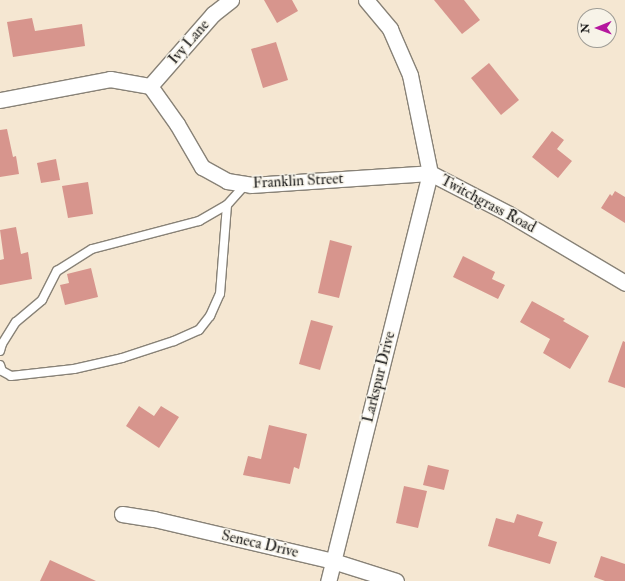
<!DOCTYPE html>
<style>
body{margin:0}
#map{position:relative;width:625px;height:581px;overflow:hidden;background:#f5e7d2;font-family:"IM FELL Double Pica",serif}
div>[style]{position:absolute}
.building>*{inset:0;background:#d7958d}
.roads{filter:drop-shadow(1px 0 #888277) drop-shadow(-1px 0 #888277) drop-shadow(0 1px #888277) drop-shadow(0 -1px #888277)}
.service>*{height:8px;margin:-4px;padding:0 4px;transform-origin:4px;border-radius:4px;background:#fff}
.minor>*{height:15px;margin:-7.5px;padding:0 7.5px;transform-origin:7.5px;border-radius:7.5px;background:#fff}
span{translate:-50% -50%;white-space:nowrap;text-align:center;line-height:1.15;-webkit-text-stroke:3px #f7f3e8;paint-order:stroke}
.street-label{font-size:15px;color:#1c1c1c}
.north{position:absolute;left:577px;top:8px;width:40px;height:40px;box-sizing:border-box;background:#f7f3e8;border:1px solid #9f9d96;border-radius:50%;rotate:269deg;font-size:11px;font-weight:700;line-height:16px;text-align:center;color:#1c1c1c}
.north::after{content:'';display:block;margin:auto;width:14px;height:18px;background:#b5179e;clip-path:polygon(50% 0,100% 100%,50% 72%,0 100%)}
</style>
<div id="map">
<div class="building">
<i style="clip-path:polygon(264px 0,292px 0,298px 11px,277px 23px)"></i>
<i style="clip-path:polygon(434px 0,464px 0,480px 20px,462px 34px)"></i>
<i style="clip-path:polygon(32px 18px,35px 31px,82px 24px,85px 46px,13px 57px,7px 22px)"></i>
<i style="clip-path:polygon(276px 42px,288px 80px,263px 88px,251px 49px)"></i>
<i style="clip-path:polygon(489px 63px,519px 100px,501px 115px,471px 78px)"></i>
<i style="clip-path:polygon(7px 129px,13px 157px,16px 156px,19px 174px,0 177px,0 130px)"></i>
<i style="clip-path:polygon(552px 131px,564px 140px,557px 149px,572px 161px,558px 178px,532px 157px)"></i>
<i style="clip-path:polygon(56px 159px,60px 180px,41px 183px,37px 163px)"></i>
<i style="clip-path:polygon(88px 182px,93px 214px,68px 218px,62px 186px)"></i>
<i style="clip-path:polygon(615px 191px,625px 197px,625px 223px,601px 208px,610px 194px,612px 196px)"></i>
<i style="clip-path:polygon(16px 227px,21px 254px,28px 252px,32px 279px,0 285px,0 260px,4px 259px,0 230px)"></i>
<i style="clip-path:polygon(330px 240px,352px 246px,339px 298px,318px 293px)"></i>
<i style="clip-path:polygon(463px 256px,495px 272px,492px 279px,505px 285px,498px 299px,453px 277px)"></i>
<i style="clip-path:polygon(91px 268px,98px 297px,65px 305px,60px 285px,69px 283px,67px 274px)"></i>
<i style="clip-path:polygon(532px 301px,565px 319px,563px 321px,589px 336px,570px 369px,543px 353px,550px 339px,520px 322px)"></i>
<i style="clip-path:polygon(311px 320px,333px 326px,320px 370px,299px 364px)"></i>
<i style="clip-path:polygon(623px 341px,625px 342px,625px 388px,608px 382px)"></i>
<i style="clip-path:polygon(139px 406px,154px 416px,161px 406px,179px 417px,159px 448px,126px 426px)"></i>
<i style="clip-path:polygon(269px 425px,307px 434px,299px 469px,294px 467px,290px 484px,243px 475px,248px 456px,261px 459px)"></i>
<i style="clip-path:polygon(428px 465px,449px 470px,444px 490px,423px 485px)"></i>
<i style="clip-path:polygon(404px 486px,427px 491px,418px 528px,396px 523px)"></i>
<i style="clip-path:polygon(517px 514px,543px 522px,538px 536px,557px 542px,550px 564px,488px 546px,496px 518px,514px 523px)"></i>
<i style="clip-path:polygon(601px 556px,625px 564px,625px 581px,605px 581px,594px 577px)"></i>
<i style="clip-path:polygon(50px 560px,96px 581px,40px 581px)"></i>
</div>
<div class="roads">
<div class="service">
<i style="left:0;top:351px;width:7px;rotate:-74deg"></i>
<i style="left:2px;top:344px;width:26px;rotate:-58deg"></i>
<i style="left:16px;top:322px;width:34px;rotate:-40deg"></i>
<i style="left:42px;top:300px;width:33px;rotate:-63deg"></i>
<i style="left:57px;top:271px;width:41px;rotate:-32.2deg"></i>
<i style="left:92px;top:249px;width:111px;rotate:-14.7deg"></i>
<i style="left:199px;top:221px;width:32px;rotate:-30deg"></i>
<i style="left:227px;top:205px;width:28px;rotate:-48deg"></i>
<i style="left:0;top:365px;width:6px;rotate:72deg"></i>
<i style="left:2px;top:371px;width:10px;rotate:29deg"></i>
<i style="left:11px;top:376px;width:63px;rotate:-6.3deg"></i>
<i style="left:74px;top:369px;width:49px;rotate:-12.9deg"></i>
<i style="left:122px;top:358px;width:55px;rotate:-18.1deg"></i>
<i style="left:174px;top:341px;width:27px;rotate:-24deg"></i>
<i style="left:199px;top:330px;width:18px;rotate:-52deg"></i>
<i style="left:210px;top:316px;width:24px;rotate:-66deg"></i>
<i style="left:220px;top:294px;width:89px;rotate:-85.5deg"></i>
</div>
<div class="minor">
<i style="left:366px;top:0;width:38px;rotate:50deg"></i>
<i style="left:390px;top:29px;width:50px;rotate:66.5deg"></i>
<i style="left:410px;top:75px;width:100px;rotate:78.5deg"></i>
<i style="left:430px;top:173px;width:89px;rotate:27.4deg"></i>
<i style="left:509px;top:214px;width:135px;rotate:30.7deg"></i>
<i style="left:150px;top:86px;width:96px;rotate:-48.8deg"></i>
<i style="left:213px;top:14px;width:23px;rotate:-38deg"></i>
<i style="left:0;top:100px;width:112px;rotate:-10.8deg"></i>
<i style="left:110px;top:79px;width:41px;rotate:9.9deg"></i>
<i style="left:150px;top:86px;width:47px;rotate:54.6deg"></i>
<i style="left:177px;top:124px;width:50px;rotate:59.8deg"></i>
<i style="left:202px;top:167px;width:29px;rotate:29deg"></i>
<i style="left:227px;top:181px;width:24px;rotate:9deg"></i>
<i style="left:251px;top:185px;width:179px;rotate:-3.8deg"></i>
<i style="left:430px;top:173px;width:421px;rotate:104deg"></i>
<i style="left:122px;top:514px;width:32px;rotate:9deg"></i>
<i style="left:154px;top:519px;width:184px;rotate:13.2deg"></i>
<i style="left:333px;top:561px;width:66px;rotate:17.6deg"></i>
</div>
</div>
<div class="street-label">
<span style="left:189px;top:42px;rotate:-49deg">Ivy Lane</span>
<span style="left:298px;top:181px;rotate:-3deg">Franklin Street</span>
<span style="left:488px;top:204px;rotate:28deg">Twitchgrass Road</span>
<span style="left:379px;top:377px;rotate:-76deg">Larkspur Drive</span>
<span style="left:260px;top:544px;rotate:13deg">Seneca Drive</span>
</div>
<div class="north">N</div>
</div>
